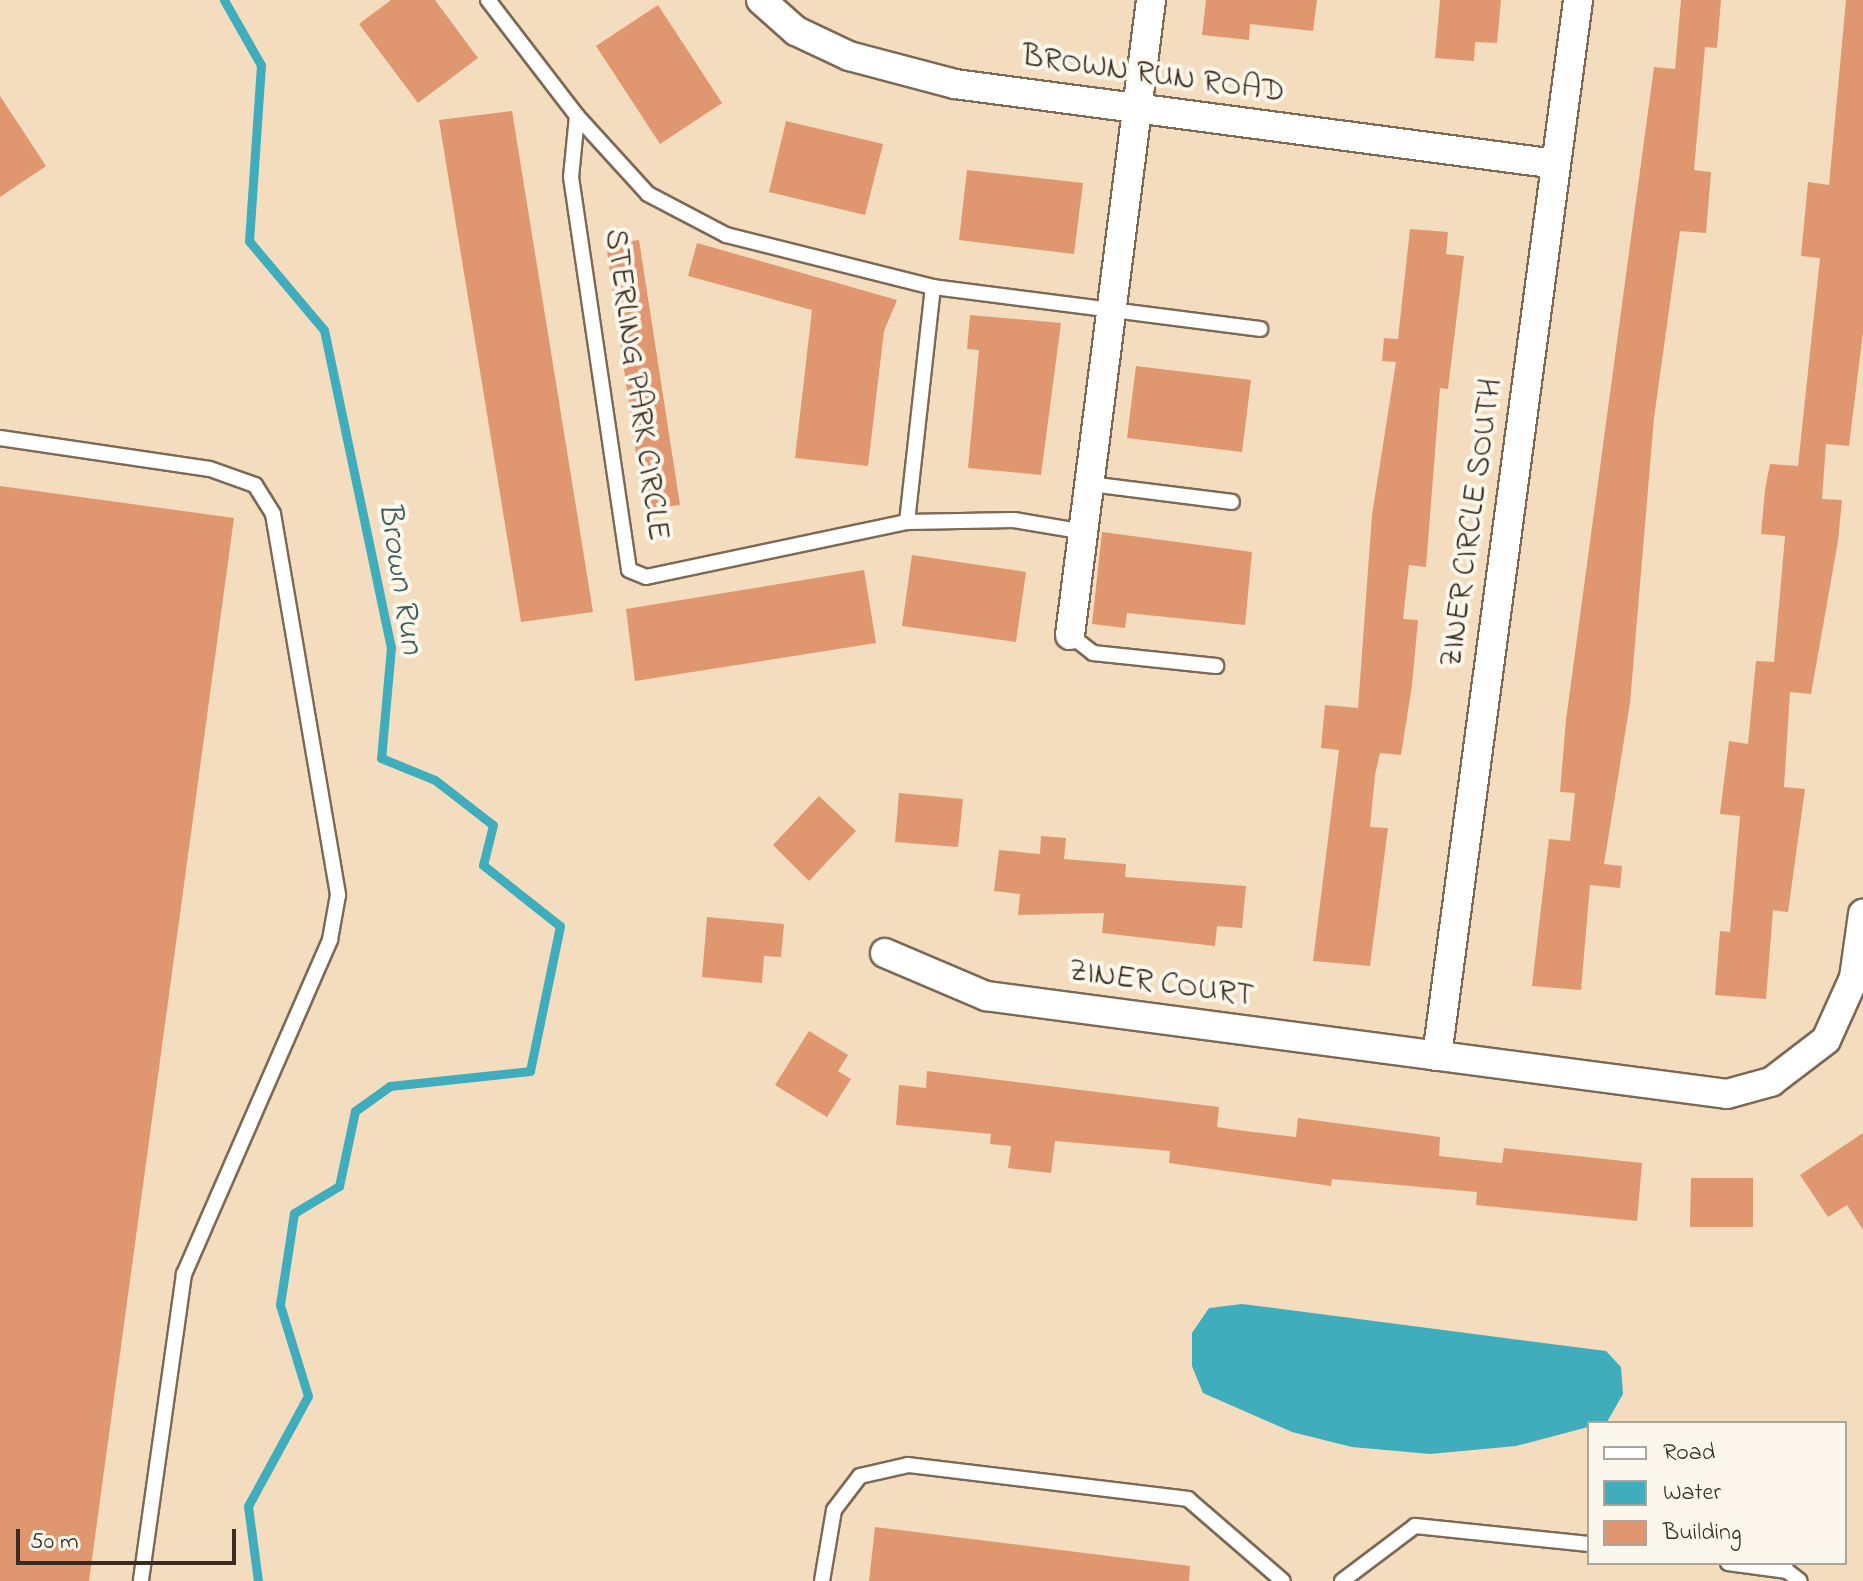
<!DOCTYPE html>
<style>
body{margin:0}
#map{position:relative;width:1863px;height:1581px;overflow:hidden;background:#f4ddbe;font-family:"Indie Flower",sans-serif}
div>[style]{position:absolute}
.water>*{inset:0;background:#3fadbc}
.stream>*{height:9px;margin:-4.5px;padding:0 4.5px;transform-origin:4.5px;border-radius:4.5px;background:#3fadbc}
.building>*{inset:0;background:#e0976f}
.roads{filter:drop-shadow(2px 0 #7c6956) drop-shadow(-2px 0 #7c6956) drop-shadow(0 2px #7c6956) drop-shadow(0 -2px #7c6956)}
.lane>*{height:14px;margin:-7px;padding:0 7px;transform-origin:7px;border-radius:7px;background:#fff}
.street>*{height:28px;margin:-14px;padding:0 14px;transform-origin:14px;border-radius:14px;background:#fff}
span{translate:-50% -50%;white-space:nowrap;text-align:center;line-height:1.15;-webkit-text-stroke:8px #fbf7ec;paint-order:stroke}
.street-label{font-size:32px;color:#3b2a1e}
.water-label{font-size:34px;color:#3d5e5d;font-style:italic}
.legend{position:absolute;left:1587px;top:1421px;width:260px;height:144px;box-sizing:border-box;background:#fbf7ec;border:2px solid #aea59a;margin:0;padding:10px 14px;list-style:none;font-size:24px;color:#3b2a1e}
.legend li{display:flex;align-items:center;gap:16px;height:40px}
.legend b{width:40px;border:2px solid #aea59a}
.scale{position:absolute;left:16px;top:1529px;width:220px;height:36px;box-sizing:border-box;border:4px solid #3b2a1e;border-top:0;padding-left:10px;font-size:24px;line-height:28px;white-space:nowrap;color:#3b2a1e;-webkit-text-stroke:6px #fbf7ec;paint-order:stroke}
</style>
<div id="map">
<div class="water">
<i style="clip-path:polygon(1242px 1304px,1606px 1351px,1621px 1367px,1623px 1394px,1607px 1422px,1516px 1446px,1430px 1454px,1352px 1447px,1292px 1432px,1203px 1393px,1192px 1366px,1192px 1333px,1209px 1308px)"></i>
</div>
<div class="stream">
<i style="left:224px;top:0;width:75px;rotate:60.4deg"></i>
<i style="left:261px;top:65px;width:176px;rotate:93.9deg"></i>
<i style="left:249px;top:241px;width:116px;rotate:49.9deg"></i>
<i style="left:324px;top:330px;width:324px;rotate:78.1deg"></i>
<i style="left:391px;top:647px;width:111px;rotate:95.1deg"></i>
<i style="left:381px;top:758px;width:58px;rotate:22.2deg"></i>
<i style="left:435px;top:780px;width:73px;rotate:37.8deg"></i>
<i style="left:493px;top:825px;width:41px;rotate:104deg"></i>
<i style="left:483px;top:865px;width:98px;rotate:38.4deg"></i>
<i style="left:560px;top:926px;width:148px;rotate:101.7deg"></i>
<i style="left:530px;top:1071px;width:141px;rotate:173.9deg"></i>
<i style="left:390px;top:1086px;width:43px;rotate:144.5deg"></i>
<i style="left:355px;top:1111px;width:77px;rotate:102deg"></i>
<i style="left:339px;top:1186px;width:52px;rotate:149deg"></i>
<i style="left:294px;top:1213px;width:93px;rotate:98.7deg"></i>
<i style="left:280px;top:1305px;width:95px;rotate:72.9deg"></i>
<i style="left:308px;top:1396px;width:125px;rotate:118.6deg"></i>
<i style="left:248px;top:1506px;width:76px;rotate:82.4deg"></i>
</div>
<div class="building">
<i style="clip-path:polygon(391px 0,435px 0,478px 58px,418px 103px,359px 24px)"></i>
<i style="clip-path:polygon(1206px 0,1317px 0,1313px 31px,1250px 24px,1249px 40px,1202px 35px)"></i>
<i style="clip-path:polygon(1440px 0,1501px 0,1497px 43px,1475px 42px,1474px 61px,1435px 58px)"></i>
<i style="clip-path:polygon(1681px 0,1721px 0,1717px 48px,1705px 47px,1694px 170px,1711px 172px,1706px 233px,1680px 231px,1654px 418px,1630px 703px,1604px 864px,1622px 866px,1620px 888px,1590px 885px,1581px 990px,1532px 986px,1549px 839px,1570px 841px,1575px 793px,1560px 792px,1566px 720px,1654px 67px,1675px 69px)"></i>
<i style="clip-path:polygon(1846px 0,1863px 0,1863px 332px,1849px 446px,1826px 444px,1822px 499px,1842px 500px,1838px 541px,1811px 694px,1790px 692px,1784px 787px,1805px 789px,1788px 912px,1773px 910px,1766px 999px,1715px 995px,1720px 931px,1730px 932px,1740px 816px,1720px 814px,1729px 741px,1748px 744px,1756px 661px,1774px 662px,1785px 536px,1761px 534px,1765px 490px,1770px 464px,1798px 466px,1820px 258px,1801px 256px,1808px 182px,1829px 185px)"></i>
<i style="clip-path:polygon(658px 5px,722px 103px,660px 144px,596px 46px)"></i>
<i style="clip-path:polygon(0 96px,46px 166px,0 197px)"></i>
<i style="clip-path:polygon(512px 111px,593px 612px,521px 622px,439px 120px)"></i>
<i style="clip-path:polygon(786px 121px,883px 144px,865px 215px,769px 192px)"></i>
<i style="clip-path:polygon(967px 170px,1083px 183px,1074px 254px,959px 240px)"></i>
<i style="clip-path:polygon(1410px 229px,1448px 232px,1446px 254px,1464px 256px,1448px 389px,1440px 388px,1426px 567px,1409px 565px,1403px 619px,1418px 620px,1412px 685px,1401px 755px,1380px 753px,1375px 775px,1370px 827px,1388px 828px,1370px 966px,1313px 961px,1339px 750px,1321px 748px,1325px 705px,1358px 708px,1372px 515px,1396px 362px,1382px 361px,1384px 338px,1398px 339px)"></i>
<i style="clip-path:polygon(639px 240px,680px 505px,644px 509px,606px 244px)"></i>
<i style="clip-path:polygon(697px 243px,897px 300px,884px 331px,868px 466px,795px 458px,812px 310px,688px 276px)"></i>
<i style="clip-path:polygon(970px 315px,1061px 323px,1041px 475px,968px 468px,979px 350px,967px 349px)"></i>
<i style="clip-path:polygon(1136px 366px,1251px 380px,1242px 452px,1127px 438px)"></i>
<i style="clip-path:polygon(0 486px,234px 518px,89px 1581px,0 1581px)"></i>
<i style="clip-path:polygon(1102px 532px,1252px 552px,1245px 625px,1127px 613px,1125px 628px,1092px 624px)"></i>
<i style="clip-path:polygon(912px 555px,1026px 572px,1016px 642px,902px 626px)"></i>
<i style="clip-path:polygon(864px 570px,876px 643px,635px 681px,626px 609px)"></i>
<i style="clip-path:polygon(899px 793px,963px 799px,958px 847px,895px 842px)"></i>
<i style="clip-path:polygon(819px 796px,856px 831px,809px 881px,773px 845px)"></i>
<i style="clip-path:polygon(1041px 836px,1066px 838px,1064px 859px,1126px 864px,1125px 877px,1246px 886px,1242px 928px,1217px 926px,1215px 946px,1102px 933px,1104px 913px,1018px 915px,1020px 894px,994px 891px,999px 850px,1040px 854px)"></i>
<i style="clip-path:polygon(707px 917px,784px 924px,781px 957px,764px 956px,762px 983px,702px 977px)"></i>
<i style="clip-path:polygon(809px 1031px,848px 1055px,838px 1071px,851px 1079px,827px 1117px,775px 1085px)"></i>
<i style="clip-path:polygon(927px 1071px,1219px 1107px,1217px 1127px,1237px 1130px,1296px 1137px,1298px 1118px,1440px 1137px,1439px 1156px,1502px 1163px,1504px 1148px,1642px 1163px,1637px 1221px,1476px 1205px,1477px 1192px,1332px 1179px,1331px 1186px,1169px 1163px,1170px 1151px,1055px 1141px,1051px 1173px,1008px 1168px,1011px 1146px,990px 1144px,991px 1134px,896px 1125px,899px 1085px,926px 1088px)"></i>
<i style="clip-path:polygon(1863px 1133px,1863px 1230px,1847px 1205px,1828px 1217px,1800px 1175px)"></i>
<i style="clip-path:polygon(1691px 1178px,1753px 1178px,1753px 1227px,1690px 1227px)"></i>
<i style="clip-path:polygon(875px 1527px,1190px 1566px,1189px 1581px,869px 1581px)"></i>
</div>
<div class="roads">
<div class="lane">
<i style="left:488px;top:0;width:146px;rotate:52.5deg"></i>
<i style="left:577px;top:116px;width:61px;rotate:95.6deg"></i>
<i style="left:571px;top:177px;width:397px;rotate:81.6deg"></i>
<i style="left:629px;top:570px;width:18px;rotate:22deg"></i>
<i style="left:646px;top:577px;width:267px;rotate:-11.9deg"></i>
<i style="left:907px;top:522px;width:107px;rotate:-1.1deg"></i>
<i style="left:1014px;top:520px;width:71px;rotate:9.7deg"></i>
<i style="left:577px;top:116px;width:105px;rotate:47.7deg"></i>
<i style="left:648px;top:194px;width:88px;rotate:27.7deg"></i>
<i style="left:726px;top:235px;width:213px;rotate:14.1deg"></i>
<i style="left:933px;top:287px;width:330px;rotate:7.3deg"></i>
<i style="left:0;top:438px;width:212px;rotate:8.4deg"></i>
<i style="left:210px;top:469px;width:48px;rotate:19.6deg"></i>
<i style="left:255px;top:485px;width:34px;rotate:58deg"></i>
<i style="left:273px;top:514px;width:387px;rotate:80.3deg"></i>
<i style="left:338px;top:895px;width:46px;rotate:100.1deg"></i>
<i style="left:330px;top:940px;width:365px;rotate:113.6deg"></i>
<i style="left:184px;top:1274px;width:310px;rotate:98deg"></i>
<i style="left:1090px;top:484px;width:143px;rotate:7.2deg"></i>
<i style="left:907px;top:522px;width:236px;rotate:-83.7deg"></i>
<i style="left:1070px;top:635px;width:29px;rotate:38deg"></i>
<i style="left:1093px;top:653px;width:124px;rotate:6deg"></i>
<i style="left:1728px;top:1563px;width:60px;rotate:7.7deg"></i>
<i style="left:1787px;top:1571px;width:16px;rotate:38deg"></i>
<i style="left:822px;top:1581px;width:72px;rotate:-80.4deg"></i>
<i style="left:834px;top:1510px;width:43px;rotate:-52.6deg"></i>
<i style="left:860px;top:1476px;width:49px;rotate:-12.9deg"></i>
<i style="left:908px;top:1465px;width:282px;rotate:6.9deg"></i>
<i style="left:1188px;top:1499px;width:125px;rotate:40.8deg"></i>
<i style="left:1342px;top:1581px;width:91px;rotate:-37deg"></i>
<i style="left:1415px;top:1526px;width:175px;rotate:5.9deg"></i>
</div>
<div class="street">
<i style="left:761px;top:0;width:47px;rotate:41.5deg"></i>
<i style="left:796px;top:31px;width:59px;rotate:25.3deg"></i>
<i style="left:849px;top:56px;width:110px;rotate:14.8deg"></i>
<i style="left:955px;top:84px;width:606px;rotate:7.58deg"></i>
<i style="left:1070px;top:635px;width:640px;rotate:-82.73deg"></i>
<i style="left:885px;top:953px;width:110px;rotate:23.1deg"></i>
<i style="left:986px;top:996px;width:747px;rotate:7.53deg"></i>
<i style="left:1727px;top:1094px;width:46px;rotate:-15.3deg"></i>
<i style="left:1771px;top:1082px;width:69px;rotate:-37.4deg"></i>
<i style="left:1826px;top:1040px;width:68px;rotate:-65.7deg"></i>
<i style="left:1854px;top:978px;width:65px;rotate:-82deg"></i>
<i style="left:1437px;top:1056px;width:1065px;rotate:-82.39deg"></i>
</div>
</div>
<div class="street-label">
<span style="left:1153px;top:76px;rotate:8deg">BROWN RUN ROAD</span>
<span style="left:635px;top:385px;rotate:82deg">STERLING PARK CIRCLE</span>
<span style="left:1473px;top:523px;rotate:-82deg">ZINER CIRCLE SOUTH</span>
<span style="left:1161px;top:985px;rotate:8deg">ZINER COURT</span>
</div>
<div class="water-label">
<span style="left:399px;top:578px;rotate:81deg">Brown Run</span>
</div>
<ul class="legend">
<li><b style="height:10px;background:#fff"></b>Road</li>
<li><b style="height:22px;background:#3fadbc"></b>Water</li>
<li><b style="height:22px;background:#e0976f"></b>Building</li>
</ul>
<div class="scale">50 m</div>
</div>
